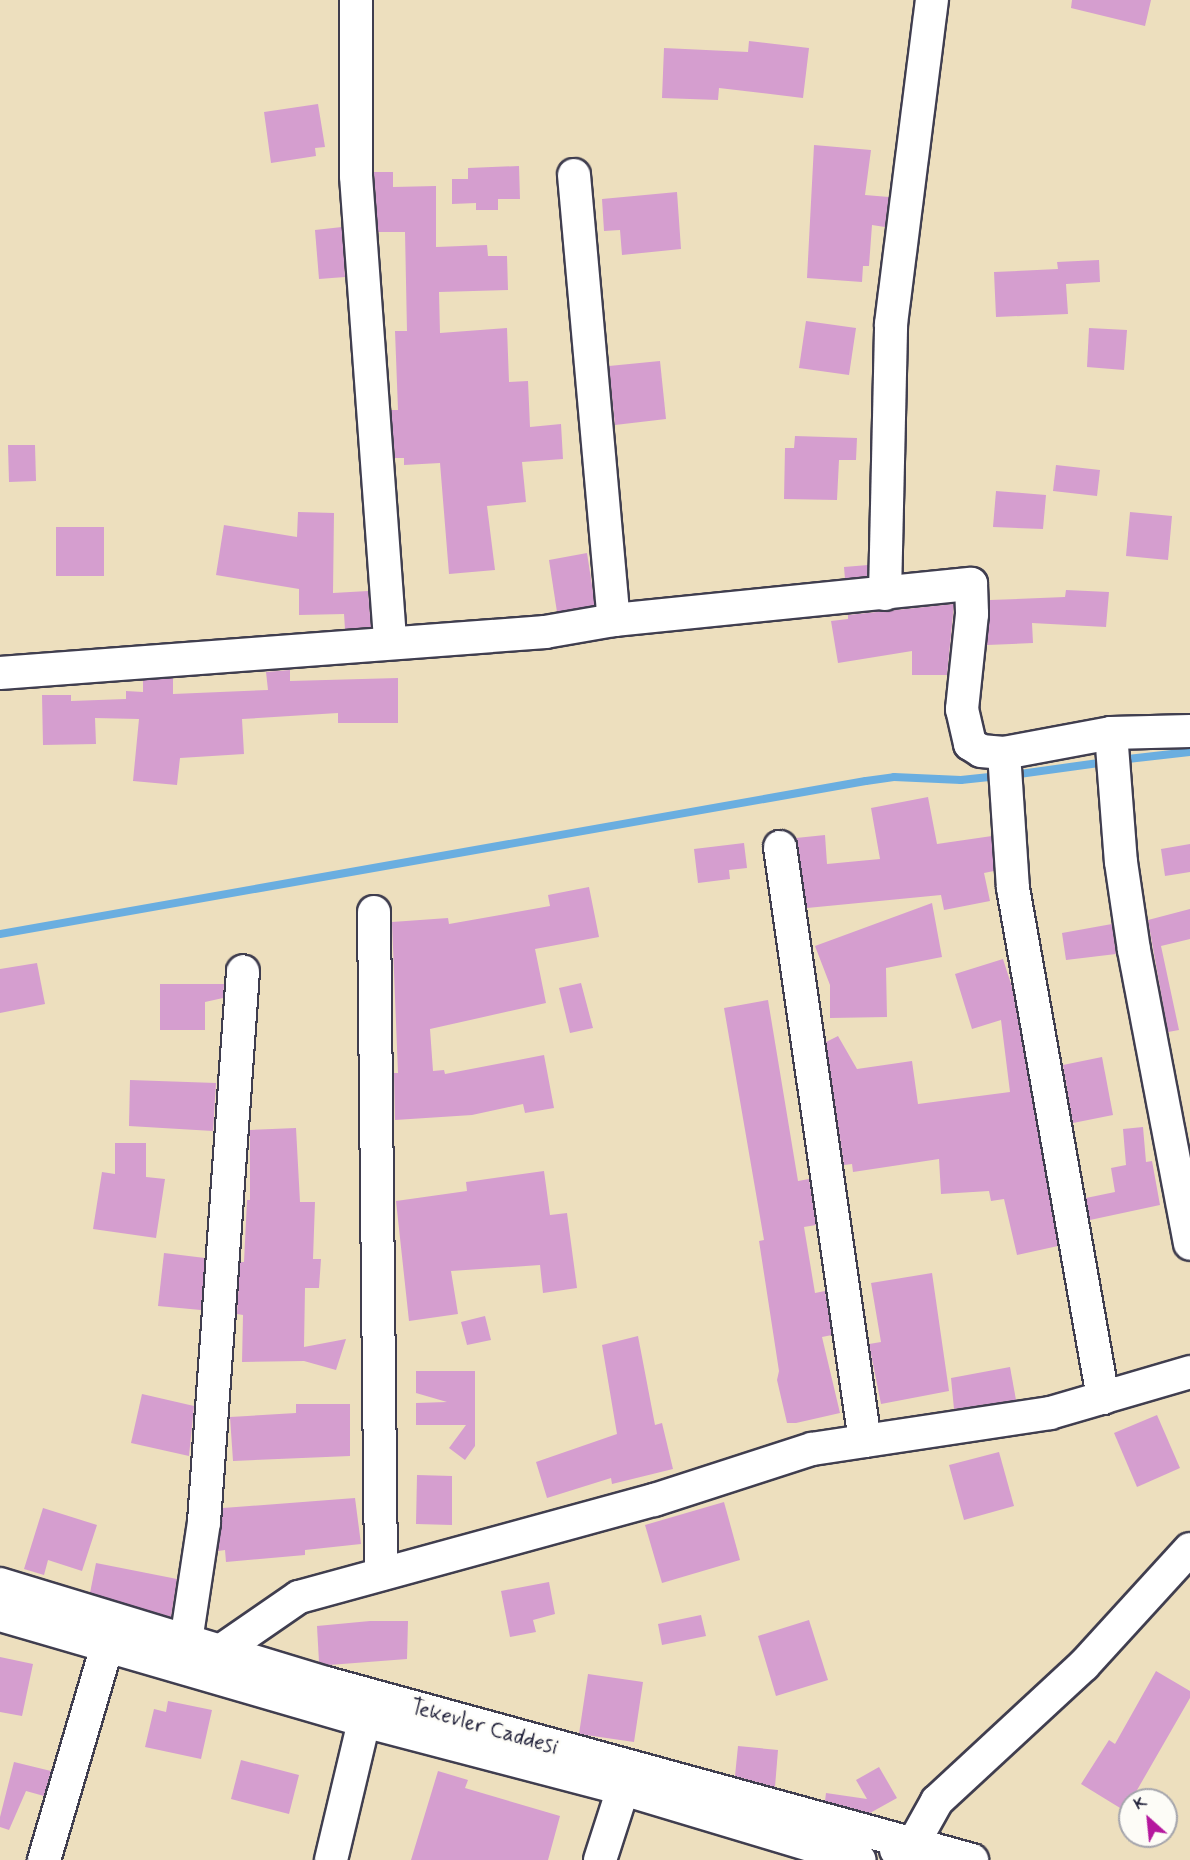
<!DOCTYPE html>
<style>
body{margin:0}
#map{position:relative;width:1190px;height:1860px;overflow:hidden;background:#eddfbe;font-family:Mynerve,sans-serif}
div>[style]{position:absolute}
.stream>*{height:8px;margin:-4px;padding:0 4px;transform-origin:4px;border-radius:4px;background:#6aaee0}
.building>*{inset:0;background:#d59ecf}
.roads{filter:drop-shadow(2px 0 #403e4f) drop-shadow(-2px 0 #403e4f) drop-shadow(0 2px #403e4f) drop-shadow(0 -2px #403e4f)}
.minor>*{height:32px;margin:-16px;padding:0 16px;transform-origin:16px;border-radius:16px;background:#fff}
span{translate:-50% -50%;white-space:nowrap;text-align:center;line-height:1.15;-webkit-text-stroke:5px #fdfcf7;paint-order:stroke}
.street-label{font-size:22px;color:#22223b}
.north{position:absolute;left:1118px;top:1788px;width:60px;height:60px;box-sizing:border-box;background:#fdfcf7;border:2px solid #a5a5ac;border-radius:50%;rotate:333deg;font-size:16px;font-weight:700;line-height:24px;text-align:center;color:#22223b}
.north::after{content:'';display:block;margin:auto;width:21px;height:27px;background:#b5179e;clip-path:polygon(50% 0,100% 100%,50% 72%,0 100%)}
</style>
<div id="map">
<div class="stream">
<i style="left:1119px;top:760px;width:71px;rotate:-6.4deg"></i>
<i style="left:1012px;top:775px;width:95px;rotate:-7.9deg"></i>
<i style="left:0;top:934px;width:879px;rotate:-10.02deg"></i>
<i style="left:866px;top:781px;width:28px;rotate:-8deg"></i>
<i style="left:894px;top:777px;width:67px;rotate:2.6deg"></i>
<i style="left:961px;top:780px;width:38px;rotate:-6deg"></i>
</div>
<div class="building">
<i style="clip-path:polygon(1072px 0,1151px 0,1145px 26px,1071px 8px)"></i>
<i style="clip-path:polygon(749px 41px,809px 48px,803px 98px,719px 88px,718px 100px,662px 98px,664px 48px,748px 52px)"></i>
<i style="clip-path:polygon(318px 104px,325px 147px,315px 148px,316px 156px,271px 163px,264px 112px)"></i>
<i style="clip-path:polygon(814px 145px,871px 150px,865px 195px,889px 197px,885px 227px,872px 225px,869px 266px,863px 266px,862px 282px,807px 278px)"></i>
<i style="clip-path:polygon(519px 166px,520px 199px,498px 199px,498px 210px,476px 210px,476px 203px,452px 204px,452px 179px,468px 179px,468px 168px)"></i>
<i style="clip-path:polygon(374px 172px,393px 172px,393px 187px,436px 186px,436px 247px,487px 245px,488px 256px,507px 256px,508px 290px,439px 292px,440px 333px,507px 328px,509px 382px,528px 381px,530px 427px,561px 424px,563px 459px,522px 462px,526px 502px,487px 506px,495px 570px,449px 574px,440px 463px,404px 465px,404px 458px,395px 458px,391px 410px,398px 410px,395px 331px,407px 331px,405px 232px,378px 232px)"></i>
<i style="clip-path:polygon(677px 192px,681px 249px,622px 255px,620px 230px,604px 231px,602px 199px)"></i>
<i style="clip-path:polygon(342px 227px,345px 277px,319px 279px,315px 230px)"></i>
<i style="clip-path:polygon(1099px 260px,1100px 282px,1066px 284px,1068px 314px,996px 317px,994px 272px,1058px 269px,1057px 262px)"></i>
<i style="clip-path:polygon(806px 321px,856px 328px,849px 375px,799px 368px)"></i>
<i style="clip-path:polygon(1089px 328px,1127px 330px,1124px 370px,1087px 367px)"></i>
<i style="clip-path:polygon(660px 361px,666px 419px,615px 425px,609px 366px)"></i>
<i style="clip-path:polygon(795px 436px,857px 438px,856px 460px,839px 460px,837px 500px,784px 499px,785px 448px,794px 448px)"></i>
<i style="clip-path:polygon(8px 445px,35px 445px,36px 481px,9px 482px)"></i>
<i style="clip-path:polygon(1056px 465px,1100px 470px,1097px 496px,1053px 491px)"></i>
<i style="clip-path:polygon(996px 491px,1046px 495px,1043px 529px,993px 527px)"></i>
<i style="clip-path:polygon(298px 512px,334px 513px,333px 593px,368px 591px,371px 627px,345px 629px,344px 614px,299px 615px,299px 589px,216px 575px,224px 525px,297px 537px)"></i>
<i style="clip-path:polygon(1130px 512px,1172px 516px,1168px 560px,1126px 556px)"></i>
<i style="clip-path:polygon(56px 527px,104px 527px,104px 576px,56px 576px)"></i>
<i style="clip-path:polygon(587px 553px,595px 605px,557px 612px,549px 560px)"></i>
<i style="clip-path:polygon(868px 565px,867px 576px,845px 579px,844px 567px)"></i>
<i style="clip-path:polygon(1066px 590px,1109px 592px,1106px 627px,1032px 623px,1033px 643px,987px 645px,990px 600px,1065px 597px)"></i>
<i style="clip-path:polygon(954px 604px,947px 675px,912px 675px,912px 651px,838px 663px,831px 621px,848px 619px,848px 615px)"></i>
<i style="clip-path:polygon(290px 670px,290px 681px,398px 678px,398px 723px,338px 723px,338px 713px,242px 719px,244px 754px,180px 758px,177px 785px,133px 781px,139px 719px,95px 718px,96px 744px,43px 745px,42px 695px,71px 695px,71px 701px,126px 699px,126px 691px,143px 692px,143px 680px,173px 678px,173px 694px,268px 690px,266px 672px)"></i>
<i style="clip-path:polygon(928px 797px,937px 844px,992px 836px,994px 871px,984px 873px,990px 901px,944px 910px,941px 895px,807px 908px,796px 838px,825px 835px,827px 864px,880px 859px,871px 808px)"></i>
<i style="clip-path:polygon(744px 843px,747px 868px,729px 870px,730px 879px,698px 883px,694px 849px)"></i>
<i style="clip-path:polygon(1190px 844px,1190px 872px,1165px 876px,1161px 849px)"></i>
<i style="clip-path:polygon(589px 887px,599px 937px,535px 949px,546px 1003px,430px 1029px,433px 1071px,444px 1070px,445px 1074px,544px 1055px,554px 1108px,525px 1113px,523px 1104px,472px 1115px,395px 1120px,394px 1073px,398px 1073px,392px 922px,448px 918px,449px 924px,550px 906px,548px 895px)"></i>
<i style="clip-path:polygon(932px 903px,942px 957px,886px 968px,887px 1017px,830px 1018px,830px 985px,815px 946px)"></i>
<i style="clip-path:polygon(1190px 909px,1190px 939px,1161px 946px,1179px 1030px,1168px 1032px,1148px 920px)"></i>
<i style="clip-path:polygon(1112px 924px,1116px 954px,1066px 960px,1062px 933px)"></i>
<i style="clip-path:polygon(1003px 959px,1012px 987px,1058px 1246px,1017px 1255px,1004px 1199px,991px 1201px,989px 1191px,941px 1194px,939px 1159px,853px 1172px,852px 1164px,844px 1165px,826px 1042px,838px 1036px,857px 1069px,912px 1061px,918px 1104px,1010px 1092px,1001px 1020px,972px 1029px,955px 974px)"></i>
<i style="clip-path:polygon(37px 963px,45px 1004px,0 1013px,0 969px)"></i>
<i style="clip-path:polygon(581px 983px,593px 1028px,570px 1033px,559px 988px)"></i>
<i style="clip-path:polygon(160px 984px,224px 984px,223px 998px,205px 1002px,205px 1030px,160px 1030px)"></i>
<i style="clip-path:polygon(768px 1000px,798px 1181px,809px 1179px,816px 1225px,804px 1227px,815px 1293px,825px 1291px,832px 1335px,822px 1337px,840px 1413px,796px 1423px,787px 1423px,777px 1380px,779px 1371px,759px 1241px,764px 1240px,724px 1008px)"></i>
<i style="clip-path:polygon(1102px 1057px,1113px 1115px,1073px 1123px,1063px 1065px)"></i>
<i style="clip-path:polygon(130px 1080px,216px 1083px,213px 1131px,129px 1126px)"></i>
<i style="clip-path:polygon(1143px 1127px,1146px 1162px,1152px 1161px,1160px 1205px,1090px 1220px,1086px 1198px,1115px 1192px,1111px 1168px,1126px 1165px,1123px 1129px)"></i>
<i style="clip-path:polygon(296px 1128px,300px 1202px,315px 1202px,313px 1259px,321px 1259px,319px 1288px,305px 1288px,304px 1347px,346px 1339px,336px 1370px,304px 1361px,242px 1362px,243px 1315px,237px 1314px,240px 1262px,244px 1262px,247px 1200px,250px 1200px,250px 1130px)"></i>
<i style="clip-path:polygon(115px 1143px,146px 1143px,146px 1177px,165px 1179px,156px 1238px,93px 1229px,102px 1172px,115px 1174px)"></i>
<i style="clip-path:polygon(544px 1171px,550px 1215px,567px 1213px,577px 1288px,543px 1293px,540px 1265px,451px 1271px,458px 1314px,409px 1321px,396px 1201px,467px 1191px,466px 1182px)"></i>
<i style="clip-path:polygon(164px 1253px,205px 1258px,201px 1310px,158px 1306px)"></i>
<i style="clip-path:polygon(932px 1273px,949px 1391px,881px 1404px,869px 1344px,881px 1342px,871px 1283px)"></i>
<i style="clip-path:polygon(485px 1316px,491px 1340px,467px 1345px,461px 1322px)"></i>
<i style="clip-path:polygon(638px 1336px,655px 1425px,662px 1423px,673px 1469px,612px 1484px,611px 1478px,547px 1498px,536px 1462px,617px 1434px,602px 1345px)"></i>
<i style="clip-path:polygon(1010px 1367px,1016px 1400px,954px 1409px,951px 1378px)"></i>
<i style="clip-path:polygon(416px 1371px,475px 1371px,475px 1446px,465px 1460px,449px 1448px,466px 1425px,416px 1425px,416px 1403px,447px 1402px,416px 1393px)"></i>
<i style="clip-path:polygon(142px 1394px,194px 1406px,189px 1456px,131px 1443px)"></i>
<i style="clip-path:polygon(296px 1404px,350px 1404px,350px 1456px,233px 1461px,230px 1417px,296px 1413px)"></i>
<i style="clip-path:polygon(1157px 1415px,1180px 1468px,1137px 1487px,1114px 1433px)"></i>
<i style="clip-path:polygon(999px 1452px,1014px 1506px,964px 1520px,949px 1465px)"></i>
<i style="clip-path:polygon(417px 1475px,452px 1476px,452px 1525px,416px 1524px)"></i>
<i style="clip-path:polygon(355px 1498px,361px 1544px,305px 1550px,305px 1555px,226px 1562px,225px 1550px,218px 1551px,223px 1508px)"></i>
<i style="clip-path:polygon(724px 1502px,740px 1560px,662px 1583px,645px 1525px)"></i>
<i style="clip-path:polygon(43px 1508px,97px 1525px,82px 1571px,48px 1560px,44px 1575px,24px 1569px)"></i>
<i style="clip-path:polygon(96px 1563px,177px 1579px,171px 1617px,90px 1593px)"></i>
<i style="clip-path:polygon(549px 1582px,555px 1614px,533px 1620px,536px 1632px,510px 1637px,501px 1591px)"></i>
<i style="clip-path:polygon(701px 1615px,706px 1636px,662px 1645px,658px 1624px)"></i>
<i style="clip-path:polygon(809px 1620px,828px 1680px,776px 1696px,758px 1636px)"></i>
<i style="clip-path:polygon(370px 1621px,408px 1621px,407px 1659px,329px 1665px,319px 1662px,317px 1626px)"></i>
<i style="clip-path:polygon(0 1657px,33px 1664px,22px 1716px,0 1712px)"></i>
<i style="clip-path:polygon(1156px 1671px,1190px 1691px,1190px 1698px,1125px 1811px,1081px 1784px,1109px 1740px,1115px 1744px)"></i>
<i style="clip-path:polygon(588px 1674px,643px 1682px,634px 1742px,579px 1734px)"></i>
<i style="clip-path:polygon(168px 1701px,212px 1710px,201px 1759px,145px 1747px,154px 1709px,166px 1712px)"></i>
<i style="clip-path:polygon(738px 1746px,778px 1750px,775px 1787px,735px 1776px)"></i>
<i style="clip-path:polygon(241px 1760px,299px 1775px,289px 1814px,231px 1799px)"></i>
<i style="clip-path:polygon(14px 1762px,51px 1771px,44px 1796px,26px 1791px,9px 1830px,0 1827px,0 1817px)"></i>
<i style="clip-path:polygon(879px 1767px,897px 1798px,870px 1813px,825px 1801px,826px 1793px,867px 1799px,856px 1780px)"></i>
<i style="clip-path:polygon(438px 1771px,468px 1780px,465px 1788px,560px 1816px,548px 1860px,411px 1860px)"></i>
</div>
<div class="roads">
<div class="minor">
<i style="left:356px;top:0;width:176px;rotate:90deg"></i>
<i style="left:356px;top:176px;width:468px;rotate:85.8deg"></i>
<i style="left:574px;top:175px;width:447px;rotate:84.9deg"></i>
<i style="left:614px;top:620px;width:359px;rotate:-5.8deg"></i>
<i style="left:971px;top:584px;width:30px;rotate:88deg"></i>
<i style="left:972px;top:614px;width:96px;rotate:96deg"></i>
<i style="left:962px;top:709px;width:36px;rotate:77deg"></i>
<i style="left:970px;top:744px;width:13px;rotate:32deg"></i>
<i style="left:981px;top:751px;width:23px;rotate:5deg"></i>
<i style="left:1004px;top:753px;width:109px;rotate:-10.6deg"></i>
<i style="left:1111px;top:733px;width:79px;rotate:-1.5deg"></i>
<i style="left:885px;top:594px;width:270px;rotate:-88.7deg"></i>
<i style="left:891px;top:324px;width:327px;rotate:-82.8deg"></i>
<i style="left:0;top:673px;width:547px;rotate:-4.3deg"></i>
<i style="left:545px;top:632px;width:70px;rotate:-9.9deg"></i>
<i style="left:1111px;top:733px;width:129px;rotate:85.6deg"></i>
<i style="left:1121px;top:862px;width:89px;rotate:81.6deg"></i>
<i style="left:1134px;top:950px;width:299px;rotate:79.2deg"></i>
<i style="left:1004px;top:753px;width:135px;rotate:86.2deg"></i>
<i style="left:1013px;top:888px;width:518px;rotate:79.99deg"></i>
<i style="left:780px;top:847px;width:600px;rotate:81.86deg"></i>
<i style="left:374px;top:912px;width:662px;rotate:89.39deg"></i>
<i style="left:0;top:1584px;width:341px;rotate:16.9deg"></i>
<i style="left:326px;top:1683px;width:670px;rotate:15.32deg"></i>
<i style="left:0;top:1615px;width:379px;rotate:16.2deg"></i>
<i style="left:364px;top:1721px;width:268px;rotate:14.7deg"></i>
<i style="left:623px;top:1789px;width:247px;rotate:16.7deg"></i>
<i style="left:183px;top:1661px;width:141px;rotate:-81.4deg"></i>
<i style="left:204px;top:1522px;width:552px;rotate:-85.95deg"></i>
<i style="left:193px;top:1670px;width:129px;rotate:-34.6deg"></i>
<i style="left:299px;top:1597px;width:368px;rotate:-15.3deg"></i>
<i style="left:654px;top:1500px;width:166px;rotate:-17.9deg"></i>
<i style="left:812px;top:1449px;width:241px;rotate:-8.6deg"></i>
<i style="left:1050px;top:1413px;width:146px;rotate:-16.3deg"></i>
<i style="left:896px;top:1850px;width:18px;rotate:-19deg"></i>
<i style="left:913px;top:1844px;width:49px;rotate:-60.8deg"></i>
<i style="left:937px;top:1801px;width:200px;rotate:-42.8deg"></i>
<i style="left:1084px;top:1665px;width:157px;rotate:-47.6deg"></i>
<i style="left:44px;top:1860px;width:223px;rotate:-73.6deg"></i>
<i style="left:331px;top:1860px;width:143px;rotate:-76.6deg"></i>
<i style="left:600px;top:1860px;width:75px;rotate:-72.1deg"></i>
</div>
</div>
<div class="street-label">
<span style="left:484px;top:1728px;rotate:16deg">Tekevler Caddesi</span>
</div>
<div class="north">K</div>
</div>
